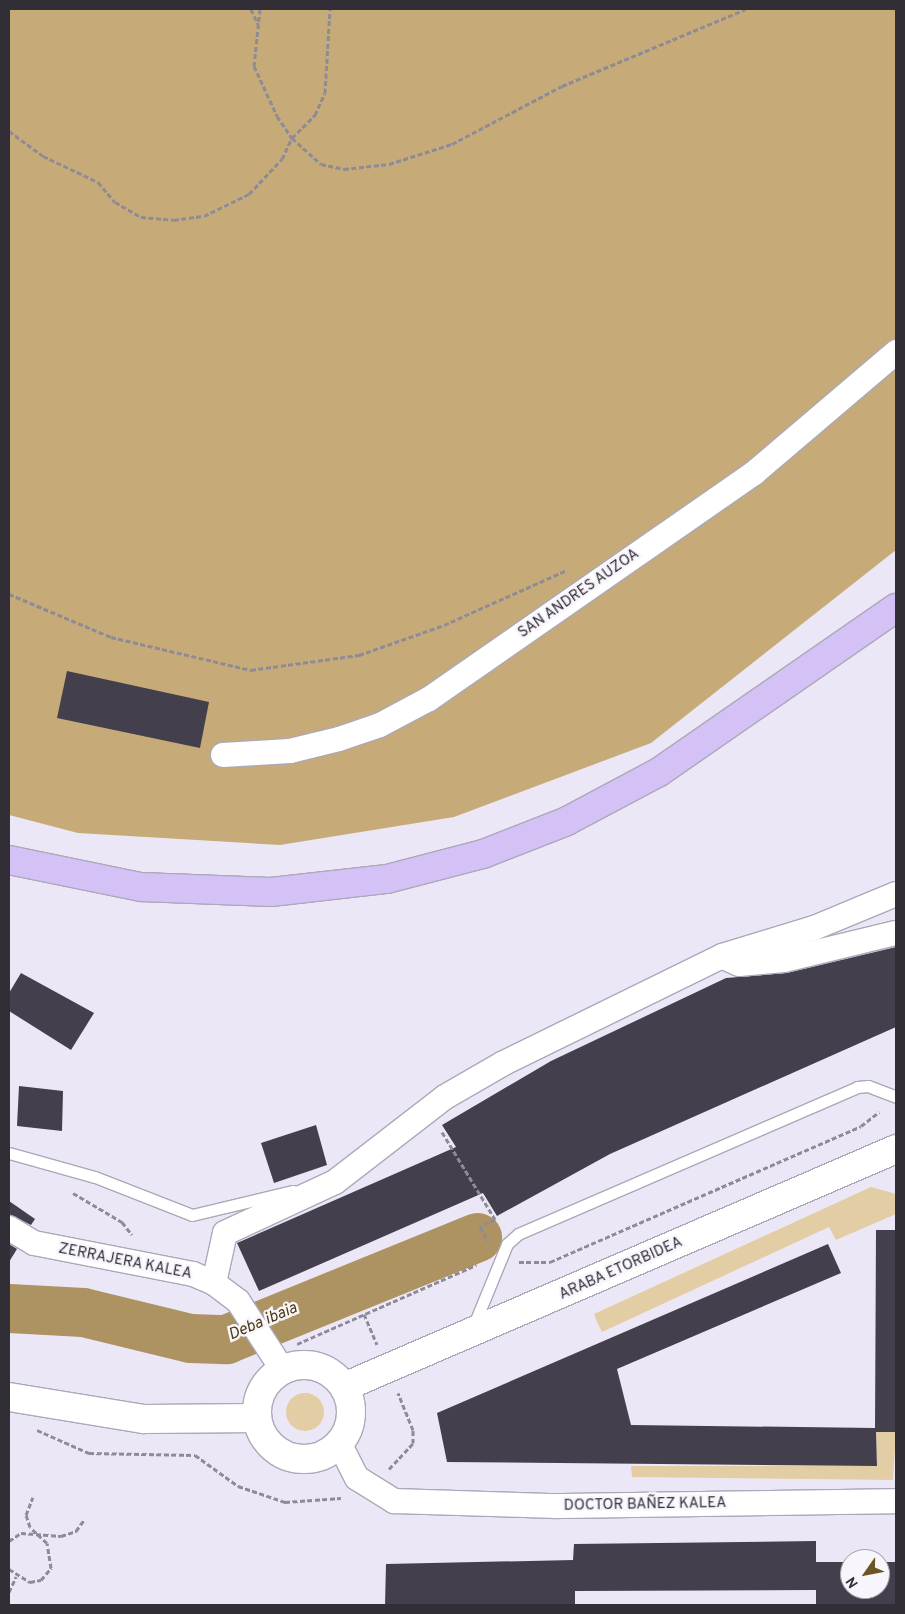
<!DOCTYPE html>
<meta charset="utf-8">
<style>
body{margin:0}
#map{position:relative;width:905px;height:1614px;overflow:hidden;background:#ece7f7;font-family:Overpass,sans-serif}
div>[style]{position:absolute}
.green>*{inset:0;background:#e3cda4}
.round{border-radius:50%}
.forest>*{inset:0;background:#c6ab78}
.river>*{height:49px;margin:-24.5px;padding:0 24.5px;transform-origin:24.5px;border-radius:24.5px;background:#ad9361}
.building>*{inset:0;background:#433f4c}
.path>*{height:3px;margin-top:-1.5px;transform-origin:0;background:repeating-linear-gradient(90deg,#8e8b96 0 5px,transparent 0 7.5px)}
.roads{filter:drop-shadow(1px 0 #aca8b8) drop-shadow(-1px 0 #aca8b8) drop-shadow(0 1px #aca8b8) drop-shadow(0 -1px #aca8b8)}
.service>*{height:11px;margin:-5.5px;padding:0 5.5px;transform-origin:5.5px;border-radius:5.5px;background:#fff}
.minor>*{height:24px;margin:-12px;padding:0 12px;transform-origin:12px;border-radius:12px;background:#fff}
.tertiary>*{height:28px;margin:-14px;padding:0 14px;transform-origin:14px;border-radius:14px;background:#fff}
.tertiary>.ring{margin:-14px;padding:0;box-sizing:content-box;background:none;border:28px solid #fff;border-radius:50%}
.primary>*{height:28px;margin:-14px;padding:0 14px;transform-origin:14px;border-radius:14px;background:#d4c1f6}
span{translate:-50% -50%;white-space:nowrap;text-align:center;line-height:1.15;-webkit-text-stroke:5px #f8f6fc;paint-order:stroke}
.street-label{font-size:15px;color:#312f35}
.water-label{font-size:16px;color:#4c3910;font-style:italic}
.frame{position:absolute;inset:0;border:10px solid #312f35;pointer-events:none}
.north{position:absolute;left:840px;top:1549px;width:50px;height:50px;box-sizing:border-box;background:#f8f6fc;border:1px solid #a8a6ac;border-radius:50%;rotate:237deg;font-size:14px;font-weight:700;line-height:20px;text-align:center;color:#312f35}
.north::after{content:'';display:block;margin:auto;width:18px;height:22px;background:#6c5525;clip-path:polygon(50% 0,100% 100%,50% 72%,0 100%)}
</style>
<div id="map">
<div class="green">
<i style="clip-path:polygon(871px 1187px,896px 1194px,896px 1214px,836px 1240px,829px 1227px,602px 1332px,597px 1322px,594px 1314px)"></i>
<i class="round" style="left:286px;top:1393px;width:38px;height:38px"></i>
<i style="clip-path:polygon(876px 1432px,896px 1432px,893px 1480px,632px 1477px,631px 1466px,877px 1466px)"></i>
</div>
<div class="forest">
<i style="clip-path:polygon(9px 9px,896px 9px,896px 550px,651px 743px,454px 817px,280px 845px,78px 833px,9px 815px)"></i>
</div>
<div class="river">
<i style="left:9px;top:1308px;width:74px;rotate:3.1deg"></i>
<i style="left:83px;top:1312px;width:110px;rotate:13.7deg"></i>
<i style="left:190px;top:1338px;width:36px;rotate:2deg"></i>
<i style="left:226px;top:1339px;width:271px;rotate:-22.1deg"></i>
</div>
<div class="building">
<i style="clip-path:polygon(67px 671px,209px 702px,200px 748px,57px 718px)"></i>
<i style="clip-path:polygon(896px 947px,896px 1027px,610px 1154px,497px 1216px,483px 1193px,259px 1291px,237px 1243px,456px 1147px,442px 1125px,551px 1061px,726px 978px,787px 973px)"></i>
<i style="clip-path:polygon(21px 973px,94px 1013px,71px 1050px,9px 1011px,9px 993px)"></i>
<i style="clip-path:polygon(19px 1086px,63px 1091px,62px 1131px,17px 1126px)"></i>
<i style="clip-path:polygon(316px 1125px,327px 1165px,274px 1183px,261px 1143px)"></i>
<i style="clip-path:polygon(9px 1201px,35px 1219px,31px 1225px,9px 1214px)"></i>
<i style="clip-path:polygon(876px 1230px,896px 1230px,896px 1432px,876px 1432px,877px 1466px,447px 1462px,437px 1413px,828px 1244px,841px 1273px,617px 1369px,631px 1425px,875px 1428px)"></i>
<i style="clip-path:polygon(9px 1244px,17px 1249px,9px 1262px)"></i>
<i style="clip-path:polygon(816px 1541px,816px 1562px,850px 1562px,850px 1589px,880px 1589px,880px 1562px,896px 1562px,896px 1605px,816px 1605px,816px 1590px,575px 1591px,575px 1605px,385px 1605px,386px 1564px,573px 1560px,574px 1544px)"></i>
</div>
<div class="path">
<i style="left:251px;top:9px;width:17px;rotate:65deg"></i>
<i style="left:260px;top:9px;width:57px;rotate:96deg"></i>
<i style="left:254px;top:66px;width:55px;rotate:65.3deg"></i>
<i style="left:277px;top:116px;width:27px;rotate:56deg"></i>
<i style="left:292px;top:138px;width:39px;rotate:42deg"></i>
<i style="left:321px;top:164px;width:24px;rotate:12deg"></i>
<i style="left:344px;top:169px;width:45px;rotate:-6.3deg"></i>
<i style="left:389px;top:164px;width:66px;rotate:-17.6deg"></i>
<i style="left:452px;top:144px;width:124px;rotate:-27.8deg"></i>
<i style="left:562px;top:86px;width:199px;rotate:-22.7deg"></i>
<i style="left:9px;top:131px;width:42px;rotate:36.3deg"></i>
<i style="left:43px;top:156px;width:61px;rotate:25.3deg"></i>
<i style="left:98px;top:182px;width:26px;rotate:50deg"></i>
<i style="left:115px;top:202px;width:30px;rotate:30deg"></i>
<i style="left:141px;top:217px;width:33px;rotate:5deg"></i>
<i style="left:174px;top:220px;width:30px;rotate:-8deg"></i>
<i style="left:204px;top:216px;width:50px;rotate:-26.1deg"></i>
<i style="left:249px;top:194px;width:48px;rotate:-46.7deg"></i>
<i style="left:282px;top:159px;width:23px;rotate:-65deg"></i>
<i style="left:292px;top:138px;width:33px;rotate:-45deg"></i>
<i style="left:315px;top:115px;width:24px;rotate:-66deg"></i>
<i style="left:325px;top:93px;width:84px;rotate:-86.6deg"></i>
<i style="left:9px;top:594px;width:111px;rotate:22.9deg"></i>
<i style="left:111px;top:637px;width:144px;rotate:13.3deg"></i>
<i style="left:251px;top:670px;width:109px;rotate:-7.9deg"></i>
<i style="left:359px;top:655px;width:90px;rotate:-19.4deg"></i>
<i style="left:444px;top:625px;width:135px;rotate:-24.1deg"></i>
<i style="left:442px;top:1132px;width:102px;rotate:58.7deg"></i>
<i style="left:495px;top:1219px;width:17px;rotate:152deg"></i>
<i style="left:480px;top:1227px;width:16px;rotate:60deg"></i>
<i style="left:73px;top:1193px;width:57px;rotate:30.6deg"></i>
<i style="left:122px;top:1222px;width:16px;rotate:52deg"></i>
<i style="left:519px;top:1262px;width:31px"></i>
<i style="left:550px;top:1262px;width:339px;rotate:-23.6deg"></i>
<i style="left:861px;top:1126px;width:23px;rotate:-38deg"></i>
<i style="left:364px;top:1314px;width:33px;rotate:67deg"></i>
<i style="left:297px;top:1344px;width:196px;rotate:-23.8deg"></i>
<i style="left:37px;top:1430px;width:57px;rotate:23.9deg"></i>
<i style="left:89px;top:1453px;width:106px;rotate:1.1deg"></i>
<i style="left:195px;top:1455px;width:53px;rotate:35.8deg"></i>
<i style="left:238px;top:1486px;width:50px;rotate:18.8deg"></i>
<i style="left:285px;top:1502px;width:56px;rotate:-4.1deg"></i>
<i style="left:389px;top:1469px;width:35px;rotate:-47deg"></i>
<i style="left:413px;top:1443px;width:13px;rotate:-90deg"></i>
<i style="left:413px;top:1430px;width:40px;rotate:-112deg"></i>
<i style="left:9px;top:1541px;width:14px;rotate:-34deg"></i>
<i style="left:21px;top:1533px;width:40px;rotate:4.3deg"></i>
<i style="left:61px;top:1536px;width:16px;rotate:-18deg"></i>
<i style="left:76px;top:1531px;width:14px;rotate:-54deg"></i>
<i style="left:9px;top:1569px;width:25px;rotate:32deg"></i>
<i style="left:30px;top:1582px;width:11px;rotate:-10deg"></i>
<i style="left:41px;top:1580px;width:16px;rotate:-50deg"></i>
<i style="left:51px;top:1568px;width:25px;rotate:-99deg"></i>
<i style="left:47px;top:1543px;width:23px;rotate:-137deg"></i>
<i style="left:30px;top:1527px;width:13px;rotate:-108deg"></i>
<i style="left:26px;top:1515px;width:19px;rotate:-69deg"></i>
<i style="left:9px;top:1592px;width:17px;rotate:-65deg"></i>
</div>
<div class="roads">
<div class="service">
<i style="left:9px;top:1153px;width:89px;rotate:15.6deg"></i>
<i style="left:95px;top:1177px;width:104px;rotate:21.4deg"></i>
<i style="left:192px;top:1215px;width:104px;rotate:-13.4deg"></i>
<i style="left:473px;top:1327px;width:90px;rotate:-67.7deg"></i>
<i style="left:507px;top:1244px;width:15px;rotate:-42deg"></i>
<i style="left:518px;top:1234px;width:369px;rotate:-23.4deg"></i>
<i style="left:857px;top:1087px;width:11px;rotate:-5deg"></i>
<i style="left:868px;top:1086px;width:30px;rotate:21deg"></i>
</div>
<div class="minor">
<i style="left:223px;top:755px;width:67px;rotate:-3.4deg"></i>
<i style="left:290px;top:751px;width:50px;rotate:-13.8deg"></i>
<i style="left:339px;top:739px;width:43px;rotate:-18.9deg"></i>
<i style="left:380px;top:725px;width:55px;rotate:-28deg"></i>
<i style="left:429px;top:699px;width:396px;rotate:-34.8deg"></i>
<i style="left:754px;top:473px;width:187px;rotate:-40.4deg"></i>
<i style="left:726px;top:958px;width:14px;rotate:25deg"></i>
<i style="left:739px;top:964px;width:45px;rotate:-5.1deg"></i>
<i style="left:784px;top:960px;width:115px;rotate:-13.6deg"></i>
<i style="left:9px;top:1228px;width:29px;rotate:31deg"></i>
<i style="left:34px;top:1243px;width:162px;rotate:11deg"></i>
<i style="left:193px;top:1274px;width:23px;rotate:23deg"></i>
<i style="left:214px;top:1283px;width:30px;rotate:37deg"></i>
<i style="left:238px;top:1301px;width:81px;rotate:57.1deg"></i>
<i style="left:214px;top:1283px;width:51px;rotate:-77.6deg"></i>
<i style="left:225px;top:1233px;width:121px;rotate:-24.9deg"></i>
<i style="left:335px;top:1182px;width:139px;rotate:-37.7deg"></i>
<i style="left:445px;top:1097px;width:68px;rotate:-30deg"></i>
<i style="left:504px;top:1063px;width:243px;rotate:-26.1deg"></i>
<i style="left:722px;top:956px;width:96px;rotate:-16.9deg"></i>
<i style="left:814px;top:928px;width:89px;rotate:-22.5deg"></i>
<i style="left:339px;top:1443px;width:39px;rotate:63deg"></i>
<i style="left:357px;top:1478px;width:44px;rotate:31.9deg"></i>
<i style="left:394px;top:1501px;width:163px;rotate:1.8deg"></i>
<i style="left:557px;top:1506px;width:339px;rotate:-0.8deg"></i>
</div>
<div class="tertiary">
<i class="ring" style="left:257px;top:1365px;width:66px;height:66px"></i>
<i style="left:344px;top:1387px;width:601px;rotate:-23.32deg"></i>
<i style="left:9px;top:1397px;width:137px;rotate:9.3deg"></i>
<i style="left:144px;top:1419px;width:113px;rotate:-0.5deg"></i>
</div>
<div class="primary">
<i style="left:9px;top:860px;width:135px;rotate:11.6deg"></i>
<i style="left:141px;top:887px;width:130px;rotate:2.2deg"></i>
<i style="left:271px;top:892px;width:117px;rotate:-6.4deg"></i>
<i style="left:387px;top:879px;width:99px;rotate:-14.6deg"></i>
<i style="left:483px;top:854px;width:90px;rotate:-21.4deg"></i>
<i style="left:567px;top:821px;width:104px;rotate:-28deg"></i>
<i style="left:659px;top:772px;width:288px;rotate:-34.7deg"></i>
</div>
</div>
<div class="street-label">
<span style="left:579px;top:594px;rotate:-35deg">SAN ANDRES AUZOA</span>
<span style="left:125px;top:1262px;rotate:11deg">ZERRAJERA KALEA</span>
<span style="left:621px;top:1269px;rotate:-24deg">ARABA ETORBIDEA</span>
<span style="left:645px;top:1505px;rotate:-1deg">DOCTOR BAÑEZ KALEA</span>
</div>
<div class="water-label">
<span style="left:263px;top:1322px;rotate:-23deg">Deba ibaia</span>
</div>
<div class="frame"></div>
<div class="north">N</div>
</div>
